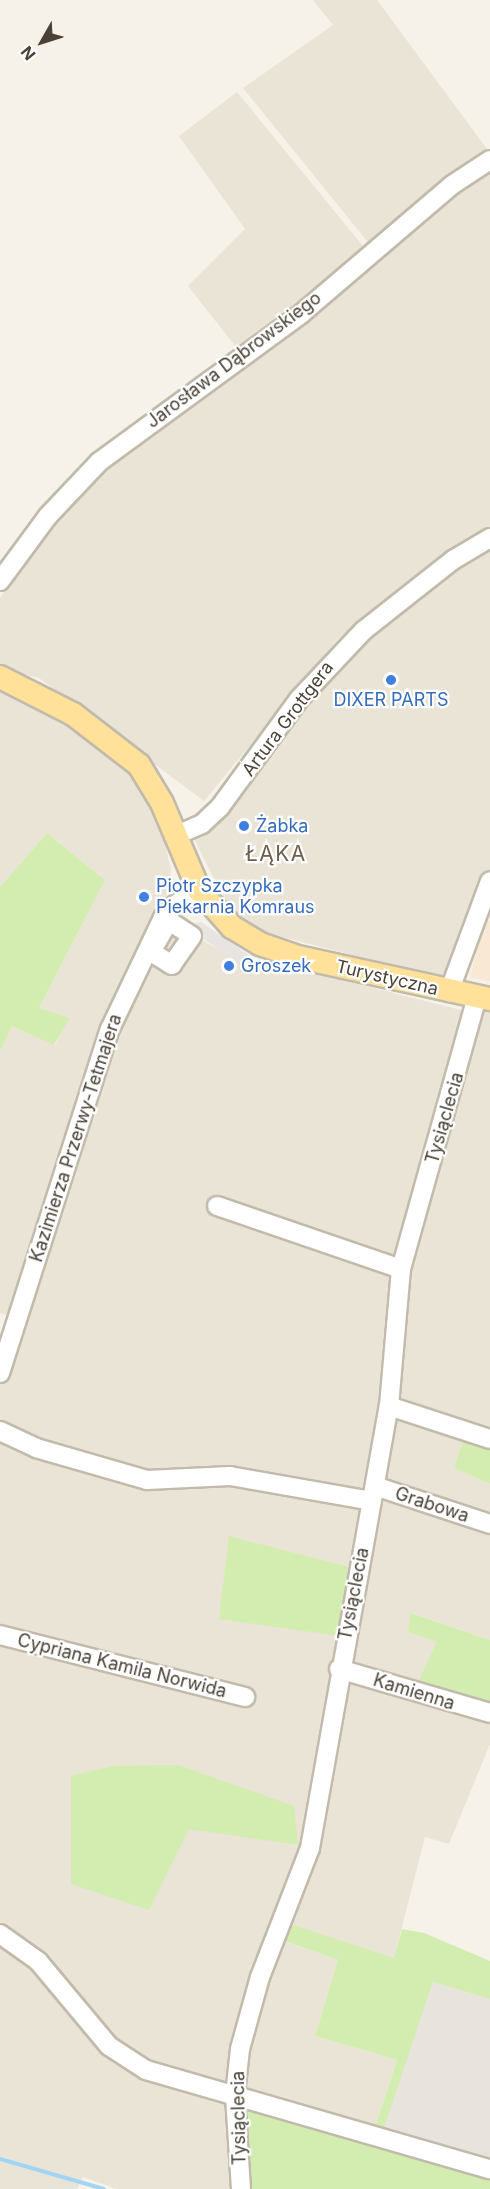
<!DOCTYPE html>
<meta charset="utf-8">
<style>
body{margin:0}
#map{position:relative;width:490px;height:2189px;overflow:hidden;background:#f6f2e9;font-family:Inter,sans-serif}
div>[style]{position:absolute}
.residential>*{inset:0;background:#eae4d6}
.commercial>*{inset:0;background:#f9e8d3}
.industrial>*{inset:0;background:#e8e3dd}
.green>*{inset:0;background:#d2edaf}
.parking>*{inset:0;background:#e7e4e1}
.stream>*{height:4px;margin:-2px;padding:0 2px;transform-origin:2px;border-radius:2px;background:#a1d5f6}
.roads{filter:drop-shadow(2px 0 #c2baaa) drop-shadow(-2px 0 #c2baaa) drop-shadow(0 2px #c2baaa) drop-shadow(0 -2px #c2baaa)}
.minor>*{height:18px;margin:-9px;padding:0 9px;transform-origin:9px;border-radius:9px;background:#fff}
.major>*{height:22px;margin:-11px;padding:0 11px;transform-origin:11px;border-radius:11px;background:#ffe199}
.dots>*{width:16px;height:16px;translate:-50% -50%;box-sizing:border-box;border:3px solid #fff;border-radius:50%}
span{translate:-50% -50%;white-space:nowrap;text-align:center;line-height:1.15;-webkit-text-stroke:4.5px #fff;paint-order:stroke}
.street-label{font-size:18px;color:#4a4236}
.shop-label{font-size:18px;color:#366cbe}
.left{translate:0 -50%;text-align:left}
.quarter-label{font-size:21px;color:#6e604d;letter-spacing:1.5px}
.north{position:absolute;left:12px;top:12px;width:60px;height:60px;-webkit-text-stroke:4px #fff;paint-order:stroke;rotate:231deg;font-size:16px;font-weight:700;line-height:24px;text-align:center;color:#4a4236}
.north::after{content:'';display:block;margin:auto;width:21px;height:27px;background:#4a4236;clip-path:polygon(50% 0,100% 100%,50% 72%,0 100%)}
</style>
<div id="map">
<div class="residential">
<i style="clip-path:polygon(313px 0,377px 0,490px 153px,371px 246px,243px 88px,333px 25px)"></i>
<i style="clip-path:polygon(237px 92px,367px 251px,236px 347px,188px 286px,245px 229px,179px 136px)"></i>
<i style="clip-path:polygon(490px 172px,490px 528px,398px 589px,338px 639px,204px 801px,39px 678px,0 668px,0 598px,51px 522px,105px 467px,320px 311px,460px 190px)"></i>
<i style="clip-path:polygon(490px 538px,490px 881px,469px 911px,442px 978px,263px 932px,244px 921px,224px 898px,190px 831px,327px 666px)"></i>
<i style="clip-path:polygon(0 677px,152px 782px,171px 871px,162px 918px,254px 969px,258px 959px,465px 1011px,401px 1269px,375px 1485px,490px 1524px,490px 1640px,412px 1613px,408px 1632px,437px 1642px,490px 1711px,490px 1744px,449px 1844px,425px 1837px,394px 1958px,282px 1922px,240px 2049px,241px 2189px,117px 2189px,83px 2177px,77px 2189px,0 2189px,0 1369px,17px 1318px,0 1313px,0 1052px,12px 1026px,55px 1045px,69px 1018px,39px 1008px,105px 880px,47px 833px,0 887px)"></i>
<i style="clip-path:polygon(480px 1011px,490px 1013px,490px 1430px,397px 1402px,409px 1257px)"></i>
<i style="clip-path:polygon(394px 1412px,465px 1434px,454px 1468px,490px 1484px,490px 1519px,383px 1482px)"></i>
<i style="clip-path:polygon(278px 1939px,338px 1960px,315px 2036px,397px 2060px,375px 2127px,249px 2093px,242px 2083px,247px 2042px)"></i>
</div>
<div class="commercial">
<i style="clip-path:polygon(484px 919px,490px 921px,490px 981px,470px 978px)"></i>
</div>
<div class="industrial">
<i style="clip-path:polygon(433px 1982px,490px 1999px,490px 2169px,380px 2138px)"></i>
</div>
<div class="green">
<i style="clip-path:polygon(47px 833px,105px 880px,39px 1008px,70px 1018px,54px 1045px,12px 1026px,0 1052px,0 887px)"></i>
<i style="clip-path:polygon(465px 1434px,490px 1442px,490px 1484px,454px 1468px)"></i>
<i style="clip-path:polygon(229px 1536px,353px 1568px,339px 1636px,219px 1619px)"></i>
<i style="clip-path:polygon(411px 1613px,490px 1640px,490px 1711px,417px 1684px,437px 1642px,408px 1632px)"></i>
<i style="clip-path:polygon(178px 1765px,294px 1806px,298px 1845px,189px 1829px,149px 1910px,71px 1884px,71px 1776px,113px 1766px)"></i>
<i style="clip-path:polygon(287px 1923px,394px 1958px,402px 1929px,424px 1933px,490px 1961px,490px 1999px,433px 1982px,383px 2131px,375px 2127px,397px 2060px,315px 2036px,338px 1960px,279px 1939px)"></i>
<i style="clip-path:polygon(245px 2107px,490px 2176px,490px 2189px,245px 2189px)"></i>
</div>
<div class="parking">
<i style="clip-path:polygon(201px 922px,250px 956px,244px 967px,185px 926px)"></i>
</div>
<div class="stream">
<i style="left:0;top:2159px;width:108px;rotate:16.1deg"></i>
</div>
<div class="roads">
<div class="minor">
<i style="left:0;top:581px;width:81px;rotate:-53.6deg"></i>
<i style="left:48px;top:516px;width:74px;rotate:-46.6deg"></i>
<i style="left:99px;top:462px;width:250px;rotate:-36.2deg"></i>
<i style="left:301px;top:314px;width:199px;rotate:-40.5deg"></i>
<i style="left:452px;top:185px;width:45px;rotate:-33.3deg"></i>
<i style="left:174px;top:836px;width:30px;rotate:-23deg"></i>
<i style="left:202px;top:824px;width:25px;rotate:-43deg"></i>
<i style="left:220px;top:807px;width:134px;rotate:-53.8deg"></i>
<i style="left:299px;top:699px;width:93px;rotate:-46.7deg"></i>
<i style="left:363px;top:631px;width:115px;rotate:-38.3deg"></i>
<i style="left:453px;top:560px;width:43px;rotate:-30.7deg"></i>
<i style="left:169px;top:921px;width:27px;rotate:33deg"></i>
<i style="left:192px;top:936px;width:35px;rotate:125deg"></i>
<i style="left:172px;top:965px;width:25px;rotate:-148deg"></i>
<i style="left:151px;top:952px;width:36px;rotate:-60deg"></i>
<i style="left:449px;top:992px;width:118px;rotate:-69.7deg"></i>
<i style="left:217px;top:1206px;width:194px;rotate:18.9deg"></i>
<i style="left:0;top:1373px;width:361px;rotate:-72.3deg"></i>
<i style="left:110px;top:1029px;width:123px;rotate:-64.5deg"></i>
<i style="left:163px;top:918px;width:18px;rotate:-47deg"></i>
<i style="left:175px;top:905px;width:28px;rotate:-32deg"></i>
<i style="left:389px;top:1406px;width:106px;rotate:18.1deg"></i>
<i style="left:0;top:1431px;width:40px;rotate:25deg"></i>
<i style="left:36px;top:1448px;width:116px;rotate:16.1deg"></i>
<i style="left:147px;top:1480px;width:83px;rotate:-2.8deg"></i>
<i style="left:230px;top:1476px;width:144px;rotate:10deg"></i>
<i style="left:375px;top:1486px;width:121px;rotate:18.3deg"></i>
<i style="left:0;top:1635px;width:253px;rotate:14.2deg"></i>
<i style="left:339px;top:1669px;width:157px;rotate:16.2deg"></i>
<i style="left:0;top:1934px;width:47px;rotate:35.4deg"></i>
<i style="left:38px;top:1961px;width:111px;rotate:50.1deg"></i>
<i style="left:109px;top:2046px;width:44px;rotate:33deg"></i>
<i style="left:146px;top:2070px;width:358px;rotate:16.1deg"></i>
<i style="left:241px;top:2189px;width:94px;rotate:-93.7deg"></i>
<i style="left:235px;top:2095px;width:46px;rotate:-83.8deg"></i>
<i style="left:240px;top:2049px;width:75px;rotate:-74.5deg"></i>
<i style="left:260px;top:1977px;width:138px;rotate:-68.8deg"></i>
<i style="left:310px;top:1848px;width:449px;rotate:-79.9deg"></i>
<i style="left:389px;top:1406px;width:138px;rotate:-85deg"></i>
<i style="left:401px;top:1269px;width:282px;rotate:-74.4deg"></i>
</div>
<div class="major">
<i style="left:0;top:677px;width:82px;rotate:26.9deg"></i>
<i style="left:73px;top:714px;width:83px;rotate:37.7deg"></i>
<i style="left:139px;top:765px;width:44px;rotate:58.8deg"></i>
<i style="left:162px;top:803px;width:95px;rotate:67deg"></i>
<i style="left:199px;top:890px;width:50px;rotate:48.3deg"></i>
<i style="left:232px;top:927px;width:33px;rotate:31deg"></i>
<i style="left:260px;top:944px;width:36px;rotate:19deg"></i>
<i style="left:294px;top:956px;width:201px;rotate:12.4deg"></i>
</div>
</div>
<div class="dots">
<i style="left:391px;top:680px;background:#3f7fe0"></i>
<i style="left:244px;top:826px;background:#3f7fe0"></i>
<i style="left:144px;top:897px;background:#3f7fe0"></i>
<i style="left:229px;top:966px;background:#3f7fe0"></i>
</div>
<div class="street-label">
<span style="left:234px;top:360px;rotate:-37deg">Jarosława Dąbrowskiego</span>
<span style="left:288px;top:719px;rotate:-53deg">Artura Grottgera</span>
<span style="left:387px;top:978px;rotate:13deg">Turystyczna</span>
<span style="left:445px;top:1118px;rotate:-74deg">Tysiąclecia</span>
<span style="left:76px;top:1138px;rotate:-72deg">Kazimierza Przerwy-Tetmajera</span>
<span style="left:432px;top:1505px;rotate:18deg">Grabowa</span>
<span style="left:354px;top:1594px;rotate:-79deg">Tysiąclecia</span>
<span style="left:122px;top:1666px;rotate:14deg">Cypriana Kamila Norwida</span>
<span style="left:414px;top:1692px;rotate:17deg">Kamienna</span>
<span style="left:239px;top:2118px;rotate:-91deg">Tysiąclecia</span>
</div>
<div class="shop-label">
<span style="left:391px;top:700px">DIXER PARTS</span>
<span class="left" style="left:256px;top:826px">Żabka</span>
<span class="left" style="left:156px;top:897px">Piotr Szczypka<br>Piekarnia Komraus</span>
<span class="left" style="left:241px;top:966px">Groszek</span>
</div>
<div class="quarter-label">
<span style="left:276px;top:854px">ŁĄKA</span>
</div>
<div class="north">N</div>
</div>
